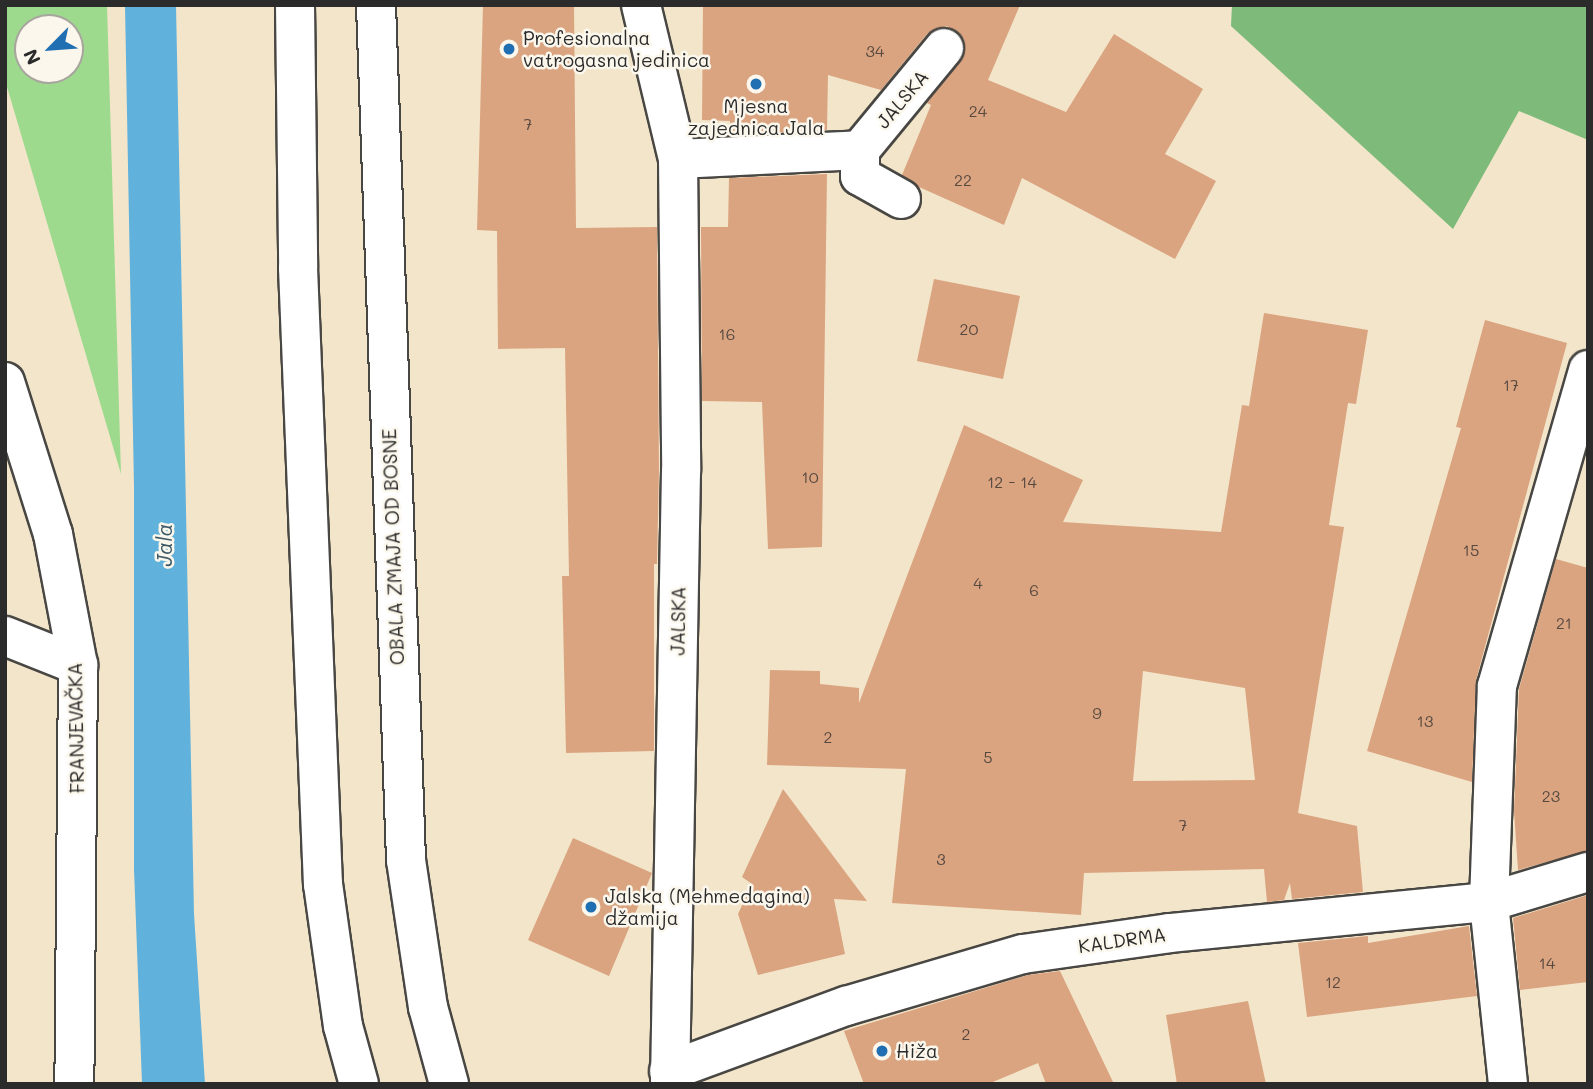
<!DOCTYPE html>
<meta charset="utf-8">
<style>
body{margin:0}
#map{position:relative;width:1593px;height:1089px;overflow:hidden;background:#f2e5ca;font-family:Mali,sans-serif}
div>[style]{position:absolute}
.green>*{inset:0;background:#9eda8e}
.forest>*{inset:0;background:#7eba79}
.water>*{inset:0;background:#60b1db}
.building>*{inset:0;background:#dba480}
.roads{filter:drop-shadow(2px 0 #494743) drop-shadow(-2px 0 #494743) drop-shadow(0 2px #494743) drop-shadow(0 -2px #494743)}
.street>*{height:38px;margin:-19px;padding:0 19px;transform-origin:19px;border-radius:19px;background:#fff}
.primary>*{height:38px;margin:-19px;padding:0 19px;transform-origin:19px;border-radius:19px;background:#fff}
.dots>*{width:19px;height:19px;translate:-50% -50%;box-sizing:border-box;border:4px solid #fbf7ec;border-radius:50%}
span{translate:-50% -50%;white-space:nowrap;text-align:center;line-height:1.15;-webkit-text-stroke:5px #fbf7ec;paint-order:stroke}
.number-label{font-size:16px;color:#574940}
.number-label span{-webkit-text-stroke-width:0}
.poi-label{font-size:19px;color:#2b2b2b}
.left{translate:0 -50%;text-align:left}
.street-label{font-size:19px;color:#2b2b2b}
.water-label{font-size:21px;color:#3e5a69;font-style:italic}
.frame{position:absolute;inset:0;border:7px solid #2b2b2b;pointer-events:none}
.north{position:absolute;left:14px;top:14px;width:70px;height:70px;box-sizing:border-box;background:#fbf7ec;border:2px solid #a8a59f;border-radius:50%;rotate:245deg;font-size:19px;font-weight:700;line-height:28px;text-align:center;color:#2b2b2b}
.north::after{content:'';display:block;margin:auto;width:24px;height:32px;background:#1f6fb2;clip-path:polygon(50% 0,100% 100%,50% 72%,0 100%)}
</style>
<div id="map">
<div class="green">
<i style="clip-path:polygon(evenodd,5px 5px,107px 5px,121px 474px,5px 80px,5px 5px,28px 28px,70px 28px,70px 70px,28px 70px,28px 28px)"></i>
</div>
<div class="forest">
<i style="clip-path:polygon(1232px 5px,1588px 5px,1588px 140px,1519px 111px,1453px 229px,1231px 26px)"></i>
</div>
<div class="water">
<i style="clip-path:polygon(125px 5px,176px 5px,194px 914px,205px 1084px,142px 1084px,134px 869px,134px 487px)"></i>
</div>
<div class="building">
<i style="clip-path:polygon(483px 5px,574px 5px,576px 228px,657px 227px,659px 471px,657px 564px,654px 564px,654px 751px,566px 753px,562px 576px,569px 576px,565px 348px,498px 349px,497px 231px,477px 230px)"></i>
<i style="clip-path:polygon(703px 5px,1020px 5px,988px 80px,1066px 112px,1114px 34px,1203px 89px,1165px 154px,1216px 181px,1175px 259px,1022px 178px,1004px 225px,919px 187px,902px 175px,931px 105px,927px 103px,965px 52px,964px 40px,947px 26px,927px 34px,881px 90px,828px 75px,827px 130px,730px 135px,730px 121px,702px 120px)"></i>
<i style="clip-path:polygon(827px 174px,822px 547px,768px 549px,762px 402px,702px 401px,701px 227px,728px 227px,729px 178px)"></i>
<i style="clip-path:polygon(934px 279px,1020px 296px,1003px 379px,917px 361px)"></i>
<i style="clip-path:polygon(evenodd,1264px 313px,1368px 330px,1356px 404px,1348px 403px,1329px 525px,1344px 527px,1298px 813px,1357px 826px,1363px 892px,1292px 899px,1290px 883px,1284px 900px,1267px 902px,1264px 869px,1084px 873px,1081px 915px,892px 903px,906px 769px,767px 765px,770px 670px,820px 671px,820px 684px,859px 688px,859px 703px,964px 425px,1083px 480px,1063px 522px,1221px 532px,1242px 405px,1249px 406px,1264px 313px,1143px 671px,1245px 688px,1255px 780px,1133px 781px,1143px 671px)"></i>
<i style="clip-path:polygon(1485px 320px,1567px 343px,1476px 680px,1472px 782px,1367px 751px,1461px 428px,1456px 427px)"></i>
<i style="clip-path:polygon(1556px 559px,1588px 568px,1588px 851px,1518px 870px,1514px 811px,1519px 689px)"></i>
<i style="clip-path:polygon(783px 789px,867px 901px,834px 899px,845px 954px,758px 975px,738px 914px,752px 884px,742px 877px)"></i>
<i style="clip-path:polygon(573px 838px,652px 873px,609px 976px,528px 940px)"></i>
<i style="clip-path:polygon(1588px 895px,1588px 982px,1520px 990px,1513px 918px)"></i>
<i style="clip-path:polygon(1469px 926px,1477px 996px,1307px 1017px,1298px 943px,1368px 936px,1368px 943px)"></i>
<i style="clip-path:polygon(1060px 971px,1114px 1084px,1046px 1084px,1038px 1063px,988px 1084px,864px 1084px,844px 1031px,1028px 975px)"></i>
<i style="clip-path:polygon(1248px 1001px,1266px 1084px,1177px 1084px,1166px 1015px)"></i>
</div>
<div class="roads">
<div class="street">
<i style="left:641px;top:5px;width:158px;rotate:76.5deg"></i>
<i style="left:678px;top:159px;width:312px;rotate:89.4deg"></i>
<i style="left:681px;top:471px;width:613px;rotate:91.03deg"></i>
<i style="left:860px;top:150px;width:26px;rotate:90deg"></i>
<i style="left:860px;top:176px;width:47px;rotate:29.3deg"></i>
<i style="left:678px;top:159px;width:182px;rotate:-2.8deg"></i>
<i style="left:860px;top:150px;width:132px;rotate:-50.5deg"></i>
<i style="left:5px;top:382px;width:159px;rotate:72.5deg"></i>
<i style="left:53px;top:534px;width:133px;rotate:79.2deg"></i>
<i style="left:78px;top:665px;width:419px;rotate:90.5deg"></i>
<i style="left:5px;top:636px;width:79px;rotate:21.7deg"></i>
<i style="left:669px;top:1071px;width:189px;rotate:-20.2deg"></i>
<i style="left:846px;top:1006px;width:184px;rotate:-16.4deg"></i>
<i style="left:1023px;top:954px;width:148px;rotate:-8.1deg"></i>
<i style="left:1170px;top:933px;width:321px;rotate:-5.6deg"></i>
<i style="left:1489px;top:902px;width:103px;rotate:-16.9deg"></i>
<i style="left:1508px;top:1084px;width:183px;rotate:-96deg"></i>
<i style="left:1489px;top:902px;width:216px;rotate:-87.9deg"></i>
<i style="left:1497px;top:686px;width:329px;rotate:-73.9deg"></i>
</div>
<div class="primary">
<i style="left:295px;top:5px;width:263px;rotate:89.3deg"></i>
<i style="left:298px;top:268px;width:617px;rotate:87.68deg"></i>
<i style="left:323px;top:884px;width:143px;rotate:82deg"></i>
<i style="left:343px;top:1026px;width:60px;rotate:74.6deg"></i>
<i style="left:376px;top:5px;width:856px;rotate:87.99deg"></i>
<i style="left:406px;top:860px;width:149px;rotate:81.5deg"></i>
<i style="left:428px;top:1007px;width:80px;rotate:74.7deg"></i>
</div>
</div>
<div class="dots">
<i style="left:509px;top:49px;background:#1f6fb2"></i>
<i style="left:756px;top:84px;background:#1f6fb2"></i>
<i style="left:591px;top:907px;background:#1f6fb2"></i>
<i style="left:882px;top:1051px;background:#1f6fb2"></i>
</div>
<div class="number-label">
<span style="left:875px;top:51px">34</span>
<span style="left:978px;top:111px">24</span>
<span style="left:528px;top:124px">7</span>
<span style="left:963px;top:180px">22</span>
<span style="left:969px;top:329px">20</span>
<span style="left:727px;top:334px">16</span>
<span style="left:1511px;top:385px">17</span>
<span style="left:810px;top:477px">10</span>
<span style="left:1012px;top:482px">12 - 14</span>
<span style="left:1471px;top:550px">15</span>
<span style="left:978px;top:583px">4</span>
<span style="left:1034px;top:590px">6</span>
<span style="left:1564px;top:623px">21</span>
<span style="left:1097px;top:713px">9</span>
<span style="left:1425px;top:721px">13</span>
<span style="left:828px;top:737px">2</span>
<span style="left:988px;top:757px">5</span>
<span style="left:1551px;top:796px">23</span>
<span style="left:1183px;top:825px">7</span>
<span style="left:941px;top:859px">3</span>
<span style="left:1547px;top:963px">14</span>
<span style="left:1333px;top:982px">12</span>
<span style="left:966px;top:1034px">2</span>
</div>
<div class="poi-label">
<span class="left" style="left:523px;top:49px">Profesionalna<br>vatrogasna jedinica</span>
<span style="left:756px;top:117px">Mjesna<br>zajednica Jala</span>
<span class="left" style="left:605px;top:907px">Jalska (Mehmedagina)<br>džamija</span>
<span class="left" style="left:896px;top:1051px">Hiža</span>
</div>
<div class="street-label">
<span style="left:902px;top:99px;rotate:-50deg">JALSKA</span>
<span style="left:393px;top:547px;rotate:-92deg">OBALA ZMAJA OD BOSNE</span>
<span style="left:678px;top:621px;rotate:-89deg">JALSKA</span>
<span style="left:76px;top:728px;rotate:-91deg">FRANJEVAČKA</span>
<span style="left:1122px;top:940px;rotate:-8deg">KALDRMA</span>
</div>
<div class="water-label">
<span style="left:164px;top:545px;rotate:-90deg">Jala</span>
</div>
<div class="frame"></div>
<div class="north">N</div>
</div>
